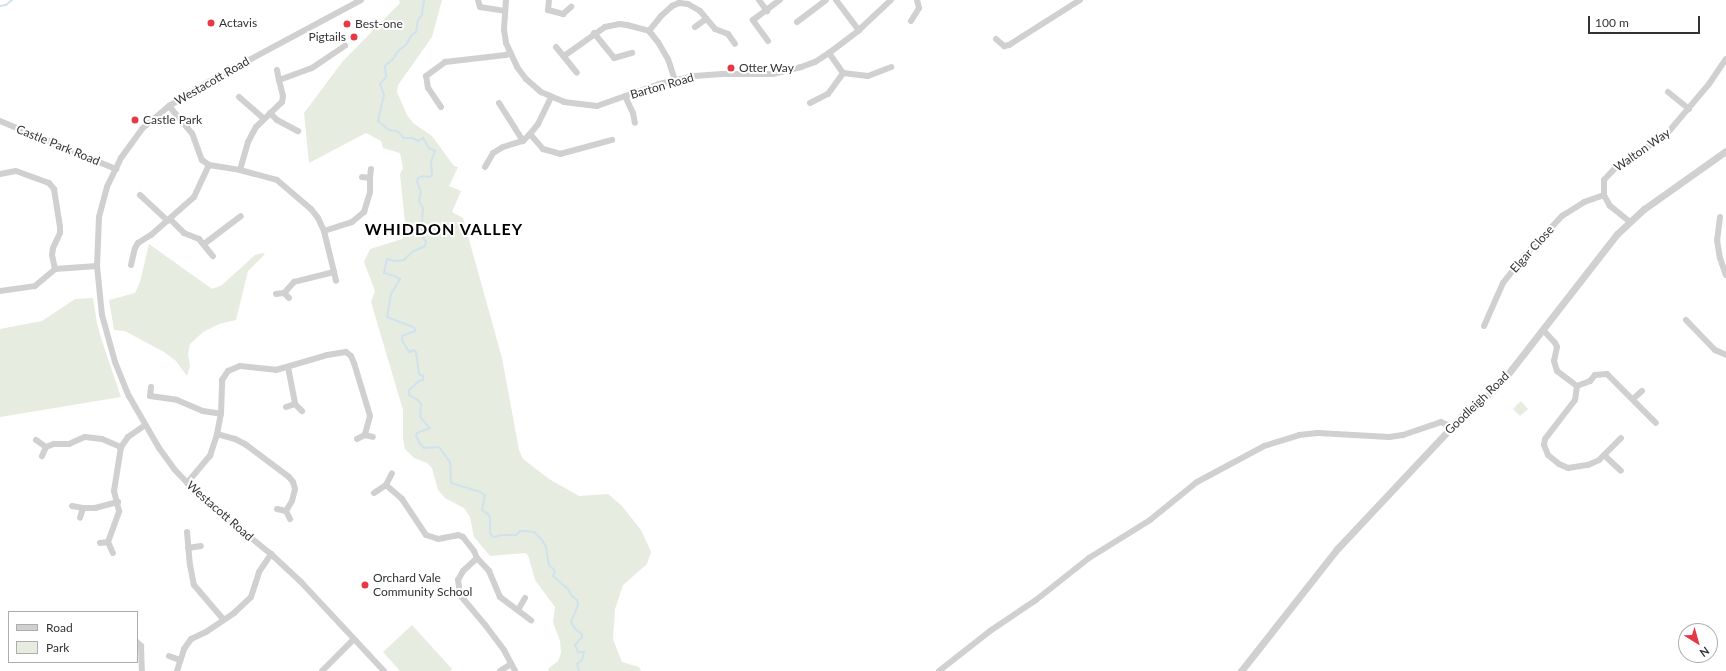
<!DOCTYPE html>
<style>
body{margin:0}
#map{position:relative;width:1726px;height:671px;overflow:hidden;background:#fff;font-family:Lato,sans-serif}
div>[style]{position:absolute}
.green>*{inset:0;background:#e6ecdf}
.stream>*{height:2px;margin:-1px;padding:0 1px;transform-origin:1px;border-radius:1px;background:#cfe2ee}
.minor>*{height:6px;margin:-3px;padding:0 3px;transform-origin:3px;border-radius:3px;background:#d0d0d0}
.tertiary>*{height:7px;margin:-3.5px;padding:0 3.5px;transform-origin:3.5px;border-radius:3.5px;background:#d0d0d0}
.dots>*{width:11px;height:11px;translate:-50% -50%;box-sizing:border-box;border:2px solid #fff;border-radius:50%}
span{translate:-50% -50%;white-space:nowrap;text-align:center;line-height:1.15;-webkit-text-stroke:4px #fff;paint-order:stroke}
.poi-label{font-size:12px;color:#333}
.left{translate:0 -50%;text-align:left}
.right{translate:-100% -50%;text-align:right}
.street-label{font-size:12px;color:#333}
.district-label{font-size:16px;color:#000;font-weight:700;letter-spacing:1px}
.legend{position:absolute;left:8px;top:611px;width:130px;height:52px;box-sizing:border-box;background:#fff;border:1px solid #adadad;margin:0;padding:5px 7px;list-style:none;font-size:12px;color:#333}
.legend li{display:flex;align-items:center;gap:8px;height:20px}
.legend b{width:20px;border:1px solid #adadad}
.north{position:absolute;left:1678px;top:623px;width:40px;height:40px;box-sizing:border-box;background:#fff;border:1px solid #adadad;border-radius:50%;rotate:143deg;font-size:11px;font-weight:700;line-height:16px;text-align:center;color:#333}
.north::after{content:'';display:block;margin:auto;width:14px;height:18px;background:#e63946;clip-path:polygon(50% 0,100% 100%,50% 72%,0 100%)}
.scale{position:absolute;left:1588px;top:16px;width:112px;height:18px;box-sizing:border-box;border:2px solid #333;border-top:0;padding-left:5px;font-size:12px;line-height:14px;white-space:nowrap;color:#333;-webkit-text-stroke:3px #fff;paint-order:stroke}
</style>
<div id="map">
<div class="green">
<i style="clip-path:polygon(399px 0,442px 0,432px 37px,398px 85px,397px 92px,407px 115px,413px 123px,432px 136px,454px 166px,458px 167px,449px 186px,461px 191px,452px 212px,463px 218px,502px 358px,519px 450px,523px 459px,549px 479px,579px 496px,608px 494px,622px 506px,641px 530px,651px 552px,647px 564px,623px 585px,615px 609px,613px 639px,618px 652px,622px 662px,639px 667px,641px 671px,549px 671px,548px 669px,558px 661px,561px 653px,560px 641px,553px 622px,555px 607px,535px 580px,528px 555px,525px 553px,490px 556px,474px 537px,470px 517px,464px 508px,445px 498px,438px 490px,432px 468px,427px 463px,414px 458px,405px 449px,403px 439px,403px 410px,371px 302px,375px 291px,364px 262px,370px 249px,402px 239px,406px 232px,400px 174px,403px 168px,400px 153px,383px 148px,381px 141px,366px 133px,309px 163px,304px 113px,343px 61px,400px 3px)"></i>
<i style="clip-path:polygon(149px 244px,212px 289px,222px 285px,255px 255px,263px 253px,265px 254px,248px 271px,236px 320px,219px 324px,203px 332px,190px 344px,188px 354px,190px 366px,187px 376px,176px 361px,164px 352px,125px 331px,114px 330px,109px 300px,135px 293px,140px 282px)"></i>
<i style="clip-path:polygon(93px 298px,97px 323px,102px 341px,121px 397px,0 417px,0 329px,42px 321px,75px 299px)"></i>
<i style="clip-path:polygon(1521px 401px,1528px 409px,1520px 416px,1513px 409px)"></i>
<i style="clip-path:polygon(412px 625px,452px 669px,450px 671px,400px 671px,383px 652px)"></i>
</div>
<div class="stream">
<i style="left:424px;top:0;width:15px;rotate:98deg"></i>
<i style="left:422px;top:15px;width:6px;rotate:129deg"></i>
<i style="left:418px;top:20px;width:12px;rotate:99deg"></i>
<i style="left:416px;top:32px;width:6px;rotate:141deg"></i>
<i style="left:411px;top:36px;width:10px;rotate:119deg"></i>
<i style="left:406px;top:45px;width:9px;rotate:144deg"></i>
<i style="left:399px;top:50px;width:11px;rotate:124deg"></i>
<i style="left:393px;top:59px;width:11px;rotate:139deg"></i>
<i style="left:385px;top:66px;width:11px;rotate:85deg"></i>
<i style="left:386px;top:77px;width:9px;rotate:131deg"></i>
<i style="left:380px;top:84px;width:12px;rotate:70deg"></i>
<i style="left:384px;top:95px;width:27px;rotate:103deg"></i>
<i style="left:378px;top:121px;width:14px;rotate:39deg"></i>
<i style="left:389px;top:130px;width:8px;rotate:7deg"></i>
<i style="left:397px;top:131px;width:10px;rotate:45deg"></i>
<i style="left:404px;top:138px;width:8px"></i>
<i style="left:412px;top:138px;width:7px;rotate:27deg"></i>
<i style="left:418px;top:141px;width:6px;rotate:-31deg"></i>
<i style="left:423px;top:138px;width:12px;rotate:59deg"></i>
<i style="left:429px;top:148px;width:7px;rotate:27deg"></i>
<i style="left:435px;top:151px;width:12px;rotate:110deg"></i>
<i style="left:431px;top:162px;width:13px;rotate:86deg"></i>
<i style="left:432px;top:175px;width:4px;rotate:146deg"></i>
<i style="left:429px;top:177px;width:5px;rotate:-169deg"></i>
<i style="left:424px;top:176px;width:6px;rotate:162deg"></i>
<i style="left:418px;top:178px;width:4px;rotate:104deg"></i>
<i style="left:417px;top:182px;width:11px;rotate:68deg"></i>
<i style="left:421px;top:192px;width:9px;rotate:103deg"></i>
<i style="left:419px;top:201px;width:8px;rotate:60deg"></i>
<i style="left:423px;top:208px;width:26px;rotate:94deg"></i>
<i style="left:421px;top:234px;width:9px;rotate:58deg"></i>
<i style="left:426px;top:242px;width:4px;rotate:104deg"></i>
<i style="left:425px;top:246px;width:14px;rotate:155deg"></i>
<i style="left:412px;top:252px;width:11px;rotate:135deg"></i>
<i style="left:404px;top:260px;width:9px;rotate:174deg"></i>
<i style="left:395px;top:261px;width:8px;rotate:-166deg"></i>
<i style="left:387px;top:259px;width:14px;rotate:102deg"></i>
<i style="left:384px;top:273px;width:11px;rotate:15deg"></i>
<i style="left:395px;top:276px;width:6px;rotate:31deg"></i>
<i style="left:400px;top:279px;width:17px;rotate:121deg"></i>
<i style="left:391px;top:294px;width:23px;rotate:100deg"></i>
<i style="left:387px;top:317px;width:28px;rotate:21deg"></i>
<i style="left:413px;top:327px;width:3px;rotate:45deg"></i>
<i style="left:415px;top:329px;width:2px;rotate:90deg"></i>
<i style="left:415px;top:331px;width:14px;rotate:159deg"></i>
<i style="left:402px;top:336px;width:4px;rotate:90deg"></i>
<i style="left:402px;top:340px;width:14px;rotate:60deg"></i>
<i style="left:409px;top:352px;width:5px;rotate:-22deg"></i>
<i style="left:414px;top:350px;width:3px;rotate:45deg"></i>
<i style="left:416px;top:352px;width:22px;rotate:82deg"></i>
<i style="left:419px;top:374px;width:4px;rotate:27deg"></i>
<i style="left:423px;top:376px;width:4px;rotate:90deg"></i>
<i style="left:423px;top:380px;width:4px;rotate:166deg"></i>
<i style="left:419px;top:381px;width:13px;rotate:138deg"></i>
<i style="left:409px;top:390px;width:5px;rotate:90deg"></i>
<i style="left:409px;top:395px;width:10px;rotate:29deg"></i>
<i style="left:418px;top:400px;width:5px;rotate:53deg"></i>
<i style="left:421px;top:404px;width:13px;rotate:94deg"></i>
<i style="left:420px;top:417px;width:15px;rotate:48deg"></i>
<i style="left:430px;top:428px;width:14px;rotate:159deg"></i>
<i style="left:417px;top:433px;width:2px;rotate:117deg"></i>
<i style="left:416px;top:435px;width:8px;rotate:67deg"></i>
<i style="left:419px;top:442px;width:8px;rotate:50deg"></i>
<i style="left:424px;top:448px;width:15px;rotate:-4deg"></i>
<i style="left:439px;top:447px;width:19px;rotate:54deg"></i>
<i style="left:450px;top:462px;width:21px;rotate:87deg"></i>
<i style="left:451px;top:483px;width:28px;rotate:17deg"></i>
<i style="left:478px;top:491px;width:8px;rotate:30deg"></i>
<i style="left:485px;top:495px;width:15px;rotate:101deg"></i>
<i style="left:482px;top:510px;width:7px;rotate:34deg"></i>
<i style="left:488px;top:514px;width:4px;rotate:63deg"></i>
<i style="left:490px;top:518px;width:15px;rotate:90deg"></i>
<i style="left:490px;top:533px;width:4px;rotate:56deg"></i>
<i style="left:492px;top:536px;width:3px;rotate:18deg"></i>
<i style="left:495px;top:537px;width:6px;rotate:-18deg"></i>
<i style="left:501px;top:535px;width:15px"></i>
<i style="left:516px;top:535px;width:6px;rotate:-45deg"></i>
<i style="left:520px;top:531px;width:5px"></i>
<i style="left:525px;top:531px;width:9px;rotate:6deg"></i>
<i style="left:534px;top:532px;width:11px;rotate:45deg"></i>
<i style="left:542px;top:540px;width:8px;rotate:60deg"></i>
<i style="left:546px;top:547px;width:18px;rotate:81deg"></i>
<i style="left:549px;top:565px;width:8px;rotate:45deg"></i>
<i style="left:555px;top:571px;width:5px;rotate:112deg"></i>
<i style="left:553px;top:576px;width:20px;rotate:41deg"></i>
<i style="left:568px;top:589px;width:7px;rotate:63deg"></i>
<i style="left:571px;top:595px;width:8px;rotate:40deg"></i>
<i style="left:577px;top:600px;width:5px;rotate:79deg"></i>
<i style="left:578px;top:605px;width:18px;rotate:112deg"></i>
<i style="left:571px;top:622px;width:9px;rotate:58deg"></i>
<i style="left:576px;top:630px;width:7px;rotate:34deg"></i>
<i style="left:582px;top:634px;width:3px;rotate:90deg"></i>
<i style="left:582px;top:637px;width:11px;rotate:131deg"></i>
<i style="left:575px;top:645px;width:8px;rotate:67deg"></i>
<i style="left:578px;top:652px;width:6px"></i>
<i style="left:584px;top:652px;width:8px;rotate:104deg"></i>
<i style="left:582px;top:660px;width:6px;rotate:141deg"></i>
<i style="left:577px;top:664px;width:7px;rotate:74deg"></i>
<i style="left:0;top:6px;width:6px;rotate:-9deg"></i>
<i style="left:6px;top:5px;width:8px;rotate:-40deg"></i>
</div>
<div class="minor">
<i style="left:361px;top:0;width:174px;rotate:151.8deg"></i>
<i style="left:208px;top:82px;width:46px;rotate:148.4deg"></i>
<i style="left:169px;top:106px;width:35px;rotate:140deg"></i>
<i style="left:142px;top:129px;width:36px;rotate:126deg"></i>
<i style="left:121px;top:158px;width:32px;rotate:116deg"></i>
<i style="left:107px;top:187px;width:31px;rotate:105deg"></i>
<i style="left:99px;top:217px;width:49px;rotate:92.3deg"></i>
<i style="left:97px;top:266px;width:49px;rotate:84.2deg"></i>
<i style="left:102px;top:315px;width:49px;rotate:74.5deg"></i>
<i style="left:115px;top:362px;width:37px;rotate:68deg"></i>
<i style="left:129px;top:396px;width:60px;rotate:60deg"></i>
<i style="left:159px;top:448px;width:26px;rotate:54deg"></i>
<i style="left:174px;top:469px;width:42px;rotate:46deg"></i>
<i style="left:203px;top:499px;width:87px;rotate:39deg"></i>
<i style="left:271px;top:554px;width:41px;rotate:43deg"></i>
<i style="left:301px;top:582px;width:122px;rotate:47deg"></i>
<i style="left:478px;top:0;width:7px;rotate:74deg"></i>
<i style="left:480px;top:7px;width:25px;rotate:9deg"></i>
<i style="left:506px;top:0;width:30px;rotate:94deg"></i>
<i style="left:504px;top:30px;width:13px;rotate:81deg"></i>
<i style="left:506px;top:43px;width:26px;rotate:65deg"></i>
<i style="left:517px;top:67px;width:15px;rotate:53deg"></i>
<i style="left:526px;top:79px;width:20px;rotate:41deg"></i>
<i style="left:541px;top:92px;width:25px;rotate:23deg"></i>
<i style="left:564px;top:102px;width:33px;rotate:7deg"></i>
<i style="left:597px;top:106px;width:66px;rotate:-19.5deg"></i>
<i style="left:659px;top:84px;width:36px;rotate:-13deg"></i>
<i style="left:694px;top:76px;width:28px;rotate:-4deg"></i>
<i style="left:722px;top:74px;width:51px"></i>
<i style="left:773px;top:74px;width:29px;rotate:-14deg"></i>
<i style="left:801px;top:67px;width:15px;rotate:-20deg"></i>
<i style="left:815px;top:62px;width:17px;rotate:-33deg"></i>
<i style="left:829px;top:53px;width:38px;rotate:-37deg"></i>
<i style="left:859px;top:30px;width:44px;rotate:-43.2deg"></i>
<i style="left:549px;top:0;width:10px;rotate:96deg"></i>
<i style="left:548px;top:10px;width:16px;rotate:15deg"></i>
<i style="left:563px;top:14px;width:11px;rotate:-41deg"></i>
<i style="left:759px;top:0;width:14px;rotate:54deg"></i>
<i style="left:836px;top:0;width:38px;rotate:53deg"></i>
<i style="left:911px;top:21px;width:15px;rotate:-58deg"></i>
<i style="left:919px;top:8px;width:8px;rotate:-104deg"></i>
<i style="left:797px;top:22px;width:36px;rotate:-37deg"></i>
<i style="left:695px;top:27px;width:14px;rotate:-36deg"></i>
<i style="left:649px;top:31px;width:19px;rotate:-51deg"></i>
<i style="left:661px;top:16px;width:15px;rotate:-42deg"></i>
<i style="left:672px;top:6px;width:8px;rotate:-23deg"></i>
<i style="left:679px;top:3px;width:9px;rotate:6deg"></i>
<i style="left:688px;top:4px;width:14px;rotate:30deg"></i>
<i style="left:700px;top:11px;width:23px;rotate:50deg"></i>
<i style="left:715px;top:29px;width:14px;rotate:21deg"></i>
<i style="left:728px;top:34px;width:12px;rotate:55deg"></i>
<i style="left:594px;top:33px;width:32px;rotate:51deg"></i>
<i style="left:614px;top:58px;width:19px;rotate:-16deg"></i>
<i style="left:996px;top:39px;width:11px;rotate:41deg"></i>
<i style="left:1004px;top:46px;width:5px;rotate:-11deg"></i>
<i style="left:1009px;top:45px;width:84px;rotate:-32.4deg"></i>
<i style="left:768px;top:41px;width:26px;rotate:-126deg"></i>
<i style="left:753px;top:20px;width:34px;rotate:-37deg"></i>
<i style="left:556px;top:47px;width:33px;rotate:51deg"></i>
<i style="left:829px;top:53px;width:24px;rotate:55deg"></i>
<i style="left:843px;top:73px;width:25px;rotate:7deg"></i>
<i style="left:868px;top:76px;width:25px;rotate:-21deg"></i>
<i style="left:564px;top:56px;width:50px;rotate:-35.3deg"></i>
<i style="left:605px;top:27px;width:14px;rotate:-12deg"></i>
<i style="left:619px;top:24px;width:8px;rotate:7deg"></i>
<i style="left:627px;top:25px;width:23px;rotate:15deg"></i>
<i style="left:649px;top:31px;width:14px;rotate:51deg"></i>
<i style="left:658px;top:42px;width:20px;rotate:60deg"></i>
<i style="left:668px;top:59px;width:22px;rotate:72deg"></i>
<i style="left:277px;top:70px;width:10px;rotate:79deg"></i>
<i style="left:1668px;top:92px;width:27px;rotate:39deg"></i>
<i style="left:625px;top:96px;width:19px;rotate:65deg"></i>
<i style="left:633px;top:113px;width:10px;rotate:79deg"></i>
<i style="left:239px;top:97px;width:33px;rotate:41deg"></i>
<i style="left:499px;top:103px;width:45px;rotate:57.7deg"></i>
<i style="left:810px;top:103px;width:20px;rotate:-27deg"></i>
<i style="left:828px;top:94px;width:26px;rotate:-54deg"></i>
<i style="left:169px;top:106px;width:35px;rotate:50deg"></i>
<i style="left:192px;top:133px;width:29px;rotate:70deg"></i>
<i style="left:202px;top:160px;width:9px;rotate:36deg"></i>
<i style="left:209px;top:165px;width:31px;rotate:9deg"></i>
<i style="left:240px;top:170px;width:38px;rotate:15deg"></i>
<i style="left:277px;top:180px;width:45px;rotate:40.5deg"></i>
<i style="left:311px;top:209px;width:11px;rotate:52deg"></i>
<i style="left:318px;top:218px;width:14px;rotate:65deg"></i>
<i style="left:324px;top:231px;width:42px;rotate:76.3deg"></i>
<i style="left:334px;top:272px;width:41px;rotate:166deg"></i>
<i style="left:294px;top:282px;width:15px;rotate:132deg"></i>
<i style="left:441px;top:107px;width:23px;rotate:-124deg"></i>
<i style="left:428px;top:88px;width:12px;rotate:-99deg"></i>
<i style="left:426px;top:76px;width:24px;rotate:-36deg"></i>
<i style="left:445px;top:62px;width:61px;rotate:-6.5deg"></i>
<i style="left:506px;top:55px;width:4px;rotate:-27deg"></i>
<i style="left:270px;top:113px;width:10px;rotate:45deg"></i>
<i style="left:277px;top:120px;width:24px;rotate:28deg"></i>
<i style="left:0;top:121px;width:126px;rotate:22.5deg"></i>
<i style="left:530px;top:134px;width:20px;rotate:49deg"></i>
<i style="left:543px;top:149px;width:18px;rotate:16deg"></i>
<i style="left:560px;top:154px;width:54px;rotate:-15.1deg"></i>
<i style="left:485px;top:167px;width:16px;rotate:-60deg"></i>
<i style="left:493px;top:153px;width:12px;rotate:-31deg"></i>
<i style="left:503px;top:147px;width:21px;rotate:-17deg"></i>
<i style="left:523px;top:141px;width:10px;rotate:-45deg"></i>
<i style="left:530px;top:134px;width:13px;rotate:-51deg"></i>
<i style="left:538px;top:124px;width:30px;rotate:-64deg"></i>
<i style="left:240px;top:170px;width:29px;rotate:-74deg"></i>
<i style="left:248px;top:142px;width:17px;rotate:-62deg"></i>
<i style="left:256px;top:127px;width:36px;rotate:-44deg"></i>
<i style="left:282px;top:102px;width:6px;rotate:-81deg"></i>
<i style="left:283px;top:96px;width:16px;rotate:-104deg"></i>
<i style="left:279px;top:80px;width:35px;rotate:-20deg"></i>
<i style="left:312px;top:68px;width:40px;rotate:-34deg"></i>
<i style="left:0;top:174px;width:16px;rotate:-11deg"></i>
<i style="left:16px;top:171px;width:35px;rotate:20deg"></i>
<i style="left:49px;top:183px;width:8px;rotate:50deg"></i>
<i style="left:54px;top:189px;width:37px;rotate:81deg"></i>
<i style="left:60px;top:226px;width:7px;rotate:90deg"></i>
<i style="left:60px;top:233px;width:17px;rotate:115deg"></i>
<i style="left:53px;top:248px;width:7px;rotate:98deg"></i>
<i style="left:52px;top:255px;width:14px;rotate:78deg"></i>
<i style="left:362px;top:177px;width:8px;rotate:7deg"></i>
<i style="left:370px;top:178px;width:9px;rotate:-84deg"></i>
<i style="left:140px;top:195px;width:38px;rotate:43deg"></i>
<i style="left:1720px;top:217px;width:23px;rotate:97deg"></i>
<i style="left:1717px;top:240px;width:18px;rotate:81deg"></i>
<i style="left:1720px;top:258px;width:18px;rotate:71deg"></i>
<i style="left:170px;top:219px;width:20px;rotate:45deg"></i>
<i style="left:184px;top:233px;width:16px;rotate:22deg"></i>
<i style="left:199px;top:239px;width:22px;rotate:51deg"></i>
<i style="left:1630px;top:222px;width:26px;rotate:-141deg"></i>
<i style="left:1610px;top:206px;width:13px;rotate:-119deg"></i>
<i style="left:1604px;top:195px;width:15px;rotate:-90deg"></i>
<i style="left:1604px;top:180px;width:19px;rotate:-47deg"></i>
<i style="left:1617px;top:166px;width:57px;rotate:-32deg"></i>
<i style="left:1665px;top:136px;width:68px;rotate:-49.8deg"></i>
<i style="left:1709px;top:84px;width:30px;rotate:-56deg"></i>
<i style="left:324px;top:231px;width:29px;rotate:-18deg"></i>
<i style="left:352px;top:222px;width:16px;rotate:-40deg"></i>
<i style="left:364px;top:212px;width:21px;rotate:-73deg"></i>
<i style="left:370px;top:192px;width:14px;rotate:-90deg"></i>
<i style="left:204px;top:244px;width:46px;rotate:-37.1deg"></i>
<i style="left:131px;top:265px;width:17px;rotate:-77deg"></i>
<i style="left:135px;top:248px;width:6px;rotate:-59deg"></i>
<i style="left:138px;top:243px;width:15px;rotate:-32deg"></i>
<i style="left:151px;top:235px;width:57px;rotate:-41.5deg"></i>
<i style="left:194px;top:197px;width:35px;rotate:-65deg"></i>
<i style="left:334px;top:272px;width:9px;rotate:77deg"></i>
<i style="left:0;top:291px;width:35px;rotate:-8deg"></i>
<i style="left:35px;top:286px;width:26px;rotate:-40deg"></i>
<i style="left:55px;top:269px;width:42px;rotate:-4.1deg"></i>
<i style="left:276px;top:294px;width:8px;rotate:-7deg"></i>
<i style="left:284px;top:293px;width:7px;rotate:45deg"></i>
<i style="left:1686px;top:320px;width:42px;rotate:46deg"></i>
<i style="left:1715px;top:350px;width:12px;rotate:24deg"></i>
<i style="left:1484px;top:326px;width:47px;rotate:-66.2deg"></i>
<i style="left:1503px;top:283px;width:37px;rotate:-52deg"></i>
<i style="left:1526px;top:254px;width:52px;rotate:-46.5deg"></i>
<i style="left:1562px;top:216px;width:26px;rotate:-32deg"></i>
<i style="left:1584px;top:202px;width:21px;rotate:-19deg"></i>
<i style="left:1543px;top:330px;width:18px;rotate:47deg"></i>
<i style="left:1555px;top:343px;width:4px;rotate:63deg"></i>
<i style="left:1557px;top:347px;width:14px;rotate:102deg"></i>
<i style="left:1554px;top:361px;width:10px;rotate:73deg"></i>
<i style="left:1557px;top:371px;width:25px;rotate:37deg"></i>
<i style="left:1577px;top:386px;width:14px;rotate:98deg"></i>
<i style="left:1575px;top:400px;width:49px;rotate:127.6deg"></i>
<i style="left:1545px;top:439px;width:6px;rotate:99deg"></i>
<i style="left:1544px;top:445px;width:11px;rotate:68deg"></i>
<i style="left:1548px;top:455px;width:14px;rotate:39deg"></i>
<i style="left:1559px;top:464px;width:10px;rotate:24deg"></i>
<i style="left:1568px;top:468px;width:20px;rotate:-9deg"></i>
<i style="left:1588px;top:465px;width:12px;rotate:-24deg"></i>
<i style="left:1599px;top:460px;width:31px;rotate:-45deg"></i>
<i style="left:288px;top:367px;width:38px;rotate:79deg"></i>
<i style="left:1577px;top:386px;width:14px;rotate:-21deg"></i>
<i style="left:1590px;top:381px;width:8px;rotate:-50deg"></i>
<i style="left:1595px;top:375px;width:12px;rotate:-5deg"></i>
<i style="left:1607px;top:374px;width:69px;rotate:45deg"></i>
<i style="left:151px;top:387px;width:9px;rotate:96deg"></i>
<i style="left:150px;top:396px;width:27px;rotate:8deg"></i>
<i style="left:177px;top:400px;width:28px;rotate:23deg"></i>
<i style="left:203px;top:411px;width:18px;rotate:9deg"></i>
<i style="left:1633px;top:399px;width:12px;rotate:-42deg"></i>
<i style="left:286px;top:407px;width:9px;rotate:-18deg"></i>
<i style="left:295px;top:404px;width:10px;rotate:45deg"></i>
<i style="left:217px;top:434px;width:19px;rotate:16deg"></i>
<i style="left:235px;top:439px;width:11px;rotate:27deg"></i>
<i style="left:245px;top:444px;width:55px;rotate:36.9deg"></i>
<i style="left:289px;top:477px;width:6px;rotate:51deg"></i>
<i style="left:293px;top:482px;width:7px;rotate:74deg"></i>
<i style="left:295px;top:489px;width:12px;rotate:104deg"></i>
<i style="left:292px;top:501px;width:12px;rotate:121deg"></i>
<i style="left:357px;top:439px;width:9px;rotate:-27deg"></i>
<i style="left:365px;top:435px;width:8px;rotate:14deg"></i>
<i style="left:36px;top:440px;width:12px;rotate:35deg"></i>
<i style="left:46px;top:447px;width:10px;rotate:114deg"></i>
<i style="left:46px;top:447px;width:9px;rotate:-21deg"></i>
<i style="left:54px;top:444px;width:15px"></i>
<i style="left:69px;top:444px;width:17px;rotate:-24deg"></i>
<i style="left:85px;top:437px;width:17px;rotate:7deg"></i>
<i style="left:102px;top:439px;width:21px;rotate:23deg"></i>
<i style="left:1604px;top:455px;width:23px;rotate:43deg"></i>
<i style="left:187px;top:483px;width:35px;rotate:-50deg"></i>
<i style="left:210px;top:456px;width:23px;rotate:-72deg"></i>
<i style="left:217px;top:434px;width:20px;rotate:-79deg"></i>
<i style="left:221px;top:414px;width:34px;rotate:-88deg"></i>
<i style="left:222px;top:380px;width:11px;rotate:-56deg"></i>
<i style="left:228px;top:371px;width:13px;rotate:-23deg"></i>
<i style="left:240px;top:366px;width:36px;rotate:6deg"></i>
<i style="left:276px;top:370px;width:53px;rotate:-16.4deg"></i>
<i style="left:327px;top:355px;width:19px;rotate:-9deg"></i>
<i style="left:346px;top:352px;width:6px;rotate:39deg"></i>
<i style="left:351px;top:356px;width:8px;rotate:67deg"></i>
<i style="left:354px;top:363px;width:48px;rotate:73.1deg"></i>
<i style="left:368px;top:409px;width:7px;rotate:74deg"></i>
<i style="left:370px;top:416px;width:20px;rotate:105deg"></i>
<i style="left:386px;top:485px;width:21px;rotate:41deg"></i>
<i style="left:402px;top:499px;width:43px;rotate:56.3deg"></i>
<i style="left:426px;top:535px;width:13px;rotate:18deg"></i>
<i style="left:438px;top:539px;width:20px;rotate:-11deg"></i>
<i style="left:458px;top:535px;width:5px;rotate:22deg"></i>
<i style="left:463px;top:537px;width:18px;rotate:52deg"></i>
<i style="left:474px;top:551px;width:8px;rotate:67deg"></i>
<i style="left:477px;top:558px;width:19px;rotate:137deg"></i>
<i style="left:463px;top:571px;width:10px;rotate:119deg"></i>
<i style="left:458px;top:580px;width:15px;rotate:82deg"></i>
<i style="left:460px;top:595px;width:40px;rotate:50deg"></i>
<i style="left:486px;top:626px;width:30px;rotate:53deg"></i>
<i style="left:504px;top:650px;width:24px;rotate:62deg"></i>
<i style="left:374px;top:493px;width:14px;rotate:-34deg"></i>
<i style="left:386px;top:485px;width:13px;rotate:-63deg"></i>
<i style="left:72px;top:506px;width:11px;rotate:10deg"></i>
<i style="left:83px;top:508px;width:10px;rotate:107deg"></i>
<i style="left:83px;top:508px;width:12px"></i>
<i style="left:95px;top:508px;width:24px;rotate:-15deg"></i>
<i style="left:277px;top:509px;width:9px;rotate:13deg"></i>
<i style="left:286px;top:511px;width:9px;rotate:63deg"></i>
<i style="left:187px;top:532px;width:33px;rotate:85deg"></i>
<i style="left:190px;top:565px;width:20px;rotate:79deg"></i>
<i style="left:194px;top:585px;width:45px;rotate:49.5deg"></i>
<i style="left:108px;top:542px;width:33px;rotate:-70deg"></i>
<i style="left:119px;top:511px;width:21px;rotate:-104deg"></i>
<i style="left:114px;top:491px;width:45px;rotate:-81deg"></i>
<i style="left:121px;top:447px;width:12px;rotate:-55deg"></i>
<i style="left:128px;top:437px;width:19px;rotate:-35deg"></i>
<i style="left:100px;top:543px;width:8px;rotate:-7deg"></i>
<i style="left:108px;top:542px;width:12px;rotate:66deg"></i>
<i style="left:188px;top:548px;width:13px;rotate:-9deg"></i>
<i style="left:477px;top:558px;width:18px;rotate:47deg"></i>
<i style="left:489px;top:571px;width:28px;rotate:67deg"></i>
<i style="left:500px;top:597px;width:39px;rotate:37deg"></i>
<i style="left:518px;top:610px;width:14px;rotate:-60deg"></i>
<i style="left:137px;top:642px;width:6px;rotate:45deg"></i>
<i style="left:141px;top:646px;width:25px;rotate:88deg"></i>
<i style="left:169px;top:656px;width:12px;rotate:20deg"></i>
<i style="left:177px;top:671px;width:23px;rotate:-72deg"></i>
<i style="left:184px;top:649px;width:12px;rotate:-55deg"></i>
<i style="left:191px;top:639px;width:17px;rotate:-25deg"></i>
<i style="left:206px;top:632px;width:34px;rotate:-34deg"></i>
<i style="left:234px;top:613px;width:23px;rotate:-43deg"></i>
<i style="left:251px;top:597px;width:26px;rotate:-72deg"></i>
<i style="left:259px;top:572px;width:22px;rotate:-56deg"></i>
<i style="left:322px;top:671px;width:45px;rotate:-45deg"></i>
<i style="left:500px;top:671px;width:13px;rotate:-32deg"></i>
<i style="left:939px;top:671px;width:65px;rotate:-38.1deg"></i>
<i style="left:990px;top:631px;width:55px;rotate:-34deg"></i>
<i style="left:1036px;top:600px;width:68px;rotate:-38.4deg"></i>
<i style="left:1089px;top:558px;width:72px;rotate:-31.9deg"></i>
<i style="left:1150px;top:520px;width:60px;rotate:-39deg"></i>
<i style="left:1197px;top:482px;width:76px;rotate:-28.2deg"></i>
<i style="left:1264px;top:446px;width:37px;rotate:-17deg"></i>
<i style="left:1299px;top:435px;width:19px;rotate:-6deg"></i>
<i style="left:1318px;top:433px;width:71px;rotate:3.2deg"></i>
<i style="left:1389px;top:437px;width:14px;rotate:-8deg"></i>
<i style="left:1403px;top:435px;width:40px;rotate:-18.9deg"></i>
<i style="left:1441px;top:422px;width:12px;rotate:24deg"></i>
</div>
<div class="tertiary">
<i style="left:1241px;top:671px;width:155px;rotate:-51.8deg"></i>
<i style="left:1337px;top:549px;width:183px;rotate:-46.8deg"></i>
<i style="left:1462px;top:416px;width:25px;rotate:-37deg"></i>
<i style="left:1482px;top:401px;width:31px;rotate:-45deg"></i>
<i style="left:1504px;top:379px;width:184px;rotate:-52.1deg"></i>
<i style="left:1617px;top:234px;width:37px;rotate:-43deg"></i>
<i style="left:1644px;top:209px;width:100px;rotate:-35.3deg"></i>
</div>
<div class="dots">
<i style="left:211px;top:23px;background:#e63946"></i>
<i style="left:347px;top:24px;background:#e63946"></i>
<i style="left:354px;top:37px;background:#e63946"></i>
<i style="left:731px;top:68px;background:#e63946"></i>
<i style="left:135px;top:120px;background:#e63946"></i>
<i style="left:365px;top:585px;background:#e63946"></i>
</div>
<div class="poi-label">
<span class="left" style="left:219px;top:23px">Actavis</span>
<span class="left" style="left:355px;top:24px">Best-one</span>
<span class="right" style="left:346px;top:37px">Pigtails</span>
<span class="left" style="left:739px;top:68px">Otter Way</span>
<span class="left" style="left:143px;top:120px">Castle Park</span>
<span class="left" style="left:373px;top:585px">Orchard Vale<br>Community School</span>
</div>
<div class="street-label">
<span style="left:212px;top:81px;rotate:-30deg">Westacott Road</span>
<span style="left:662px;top:86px;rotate:-16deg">Barton Road</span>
<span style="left:58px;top:145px;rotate:22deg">Castle Park Road</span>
<span style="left:1642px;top:150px;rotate:-35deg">Walton Way</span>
<span style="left:1532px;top:249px;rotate:-48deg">Elgar Close</span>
<span style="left:1477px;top:403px;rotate:-44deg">Goodleigh Road</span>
<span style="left:220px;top:511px;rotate:41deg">Westacott Road</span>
</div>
<div class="district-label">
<span style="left:444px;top:229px">WHIDDON VALLEY</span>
</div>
<ul class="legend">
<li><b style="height:5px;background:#d0d0d0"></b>Road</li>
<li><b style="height:11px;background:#e6ecdf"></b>Park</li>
</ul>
<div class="north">N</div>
<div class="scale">100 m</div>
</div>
